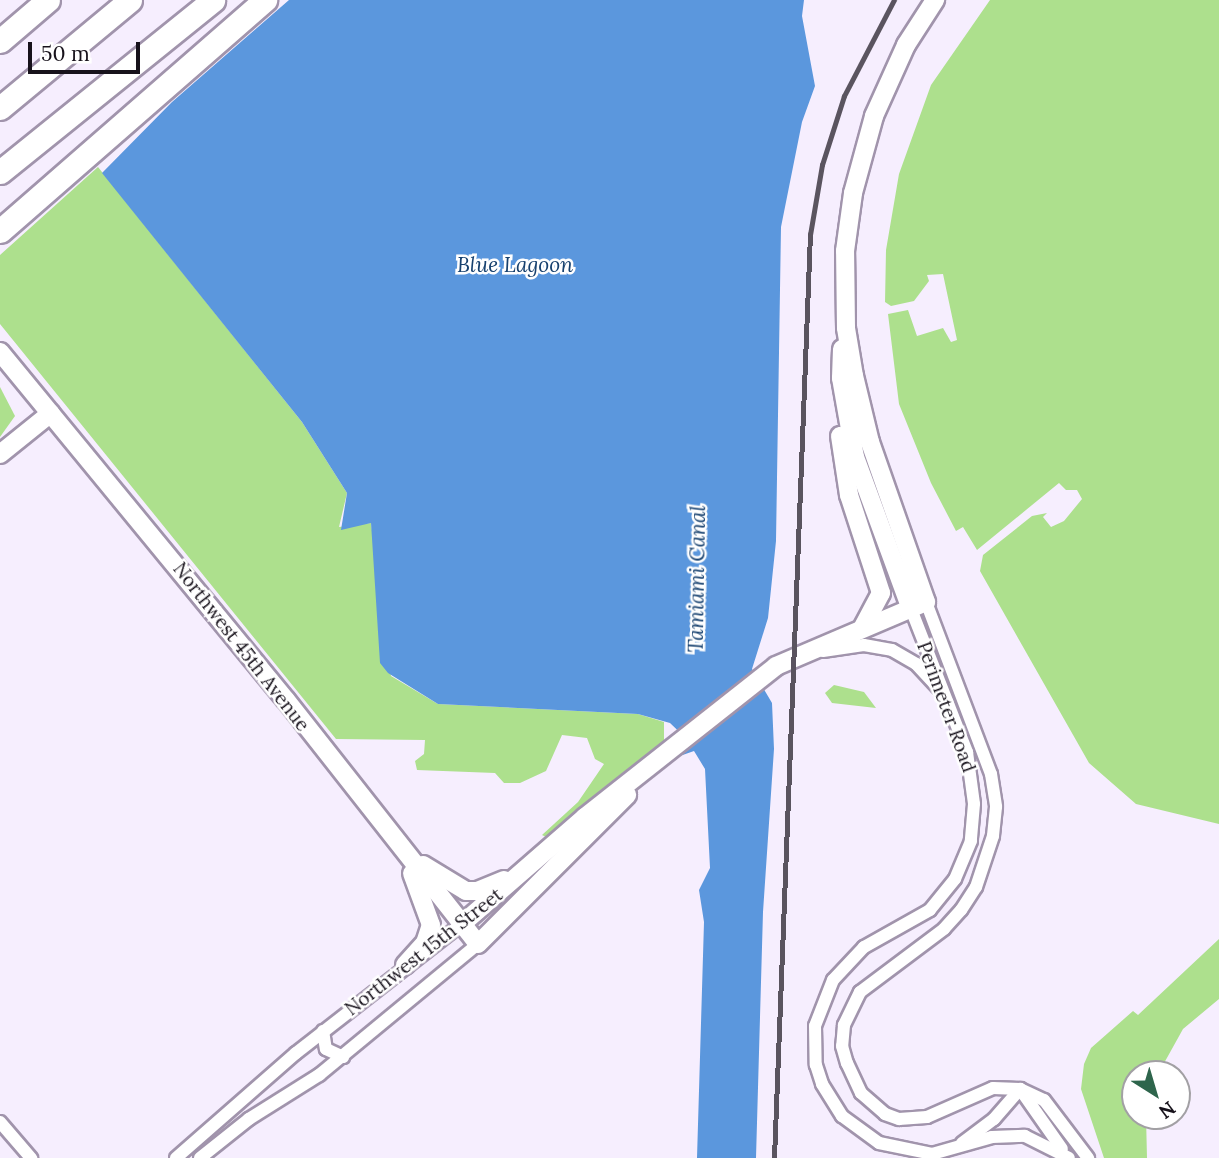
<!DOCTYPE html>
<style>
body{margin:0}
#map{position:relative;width:1219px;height:1158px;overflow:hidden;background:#f6eefe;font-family:Lora,serif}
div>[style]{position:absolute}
.green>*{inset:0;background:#ade08d}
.water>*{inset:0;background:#5b97dd}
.roads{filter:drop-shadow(2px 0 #a194ac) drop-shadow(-2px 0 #a194ac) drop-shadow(0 2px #a194ac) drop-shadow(0 -2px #a194ac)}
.street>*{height:12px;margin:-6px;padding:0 6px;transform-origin:6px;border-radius:6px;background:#fff}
.secondary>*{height:18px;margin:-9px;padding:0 9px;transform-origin:9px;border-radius:9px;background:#fff}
.highway>*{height:23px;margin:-11.5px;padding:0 11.5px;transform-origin:11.5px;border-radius:11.5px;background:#fff}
.rail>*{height:4.5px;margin:-2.25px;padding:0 2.25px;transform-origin:2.25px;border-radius:2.25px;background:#5a545f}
span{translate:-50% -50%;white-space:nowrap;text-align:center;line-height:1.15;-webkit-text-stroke:5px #fff;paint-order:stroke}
.street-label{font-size:19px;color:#17121b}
.water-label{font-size:21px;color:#17416f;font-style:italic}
.north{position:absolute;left:1121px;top:1060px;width:70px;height:70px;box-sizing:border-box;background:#fff;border:2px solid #a2a0a4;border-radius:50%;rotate:143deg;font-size:19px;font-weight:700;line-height:28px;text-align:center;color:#17121b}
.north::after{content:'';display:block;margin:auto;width:24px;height:32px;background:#2e654c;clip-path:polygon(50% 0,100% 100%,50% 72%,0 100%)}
.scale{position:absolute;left:28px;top:42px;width:112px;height:32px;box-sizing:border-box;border:4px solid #17121b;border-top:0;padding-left:9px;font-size:21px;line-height:24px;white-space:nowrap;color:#17121b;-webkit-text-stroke:5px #fff;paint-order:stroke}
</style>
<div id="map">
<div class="green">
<i style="clip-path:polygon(990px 0,1219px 0,1219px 824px,1136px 804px,1089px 763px,980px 571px,983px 555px,1032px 516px,1047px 513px,1043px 517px,1051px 527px,1064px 521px,1082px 499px,1077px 490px,1066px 490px,1059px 483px,977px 550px,963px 527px,956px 531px,931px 483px,899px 404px,888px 314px,908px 310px,917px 336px,943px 328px,951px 342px,957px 340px,943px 274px,927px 275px,929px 281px,914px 301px,891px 306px,885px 302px,886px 250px,899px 174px,931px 85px)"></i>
<i style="clip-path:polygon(98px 167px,302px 422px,347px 493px,339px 527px,371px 523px,391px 676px,438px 704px,638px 714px,664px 722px,664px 741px,546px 837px,542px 835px,578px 802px,604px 764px,595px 759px,587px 738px,562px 735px,546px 771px,520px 783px,504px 783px,495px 773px,417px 770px,415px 761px,424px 754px,425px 740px,336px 739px,0 324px,0 255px)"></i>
<i style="clip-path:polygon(0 387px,15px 416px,0 437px)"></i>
<i style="clip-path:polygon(834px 685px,864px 692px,876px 708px,832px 703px,825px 693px)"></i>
<i style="clip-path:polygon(1219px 939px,1219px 999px,1183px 1029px,1158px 1074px,1135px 1074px,1135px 1116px,1146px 1116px,1147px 1158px,1104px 1158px,1081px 1089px,1084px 1064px,1091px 1048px,1133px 1011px,1138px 1015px)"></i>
</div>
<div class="water">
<i style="clip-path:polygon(289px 0,804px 0,802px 16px,815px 86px,802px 122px,781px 227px,776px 541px,768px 618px,752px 669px,772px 703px,774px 749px,763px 912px,756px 1158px,697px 1158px,704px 922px,699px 890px,710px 868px,705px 769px,694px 751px,677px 757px,693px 745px,670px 723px,638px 714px,438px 704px,388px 673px,380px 663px,371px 523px,341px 530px,347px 493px,302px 422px,102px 173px,172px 102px)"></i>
</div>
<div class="roads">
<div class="street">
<i style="left:926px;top:602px;width:184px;rotate:69.3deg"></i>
<i style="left:991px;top:774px;width:33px;rotate:81deg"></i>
<i style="left:996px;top:807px;width:29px;rotate:96deg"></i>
<i style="left:993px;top:836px;width:54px;rotate:108.4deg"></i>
<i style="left:976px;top:887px;width:27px;rotate:123deg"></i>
<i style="left:961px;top:910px;width:25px;rotate:132deg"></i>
<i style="left:944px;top:929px;width:105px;rotate:143.1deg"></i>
<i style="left:860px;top:992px;width:37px;rotate:116deg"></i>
<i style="left:844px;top:1025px;width:21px;rotate:95deg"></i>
<i style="left:842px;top:1046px;width:18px;rotate:74deg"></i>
<i style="left:847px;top:1063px;width:33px;rotate:65deg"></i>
<i style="left:861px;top:1093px;width:32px;rotate:41deg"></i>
<i style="left:885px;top:1114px;width:15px;rotate:20deg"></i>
<i style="left:899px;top:1119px;width:28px;rotate:-4deg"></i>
<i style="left:927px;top:1117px;width:72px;rotate:-23.7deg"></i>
<i style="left:993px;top:1088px;width:27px;rotate:2deg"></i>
<i style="left:1020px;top:1089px;width:26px;rotate:25deg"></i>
<i style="left:1044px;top:1100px;width:73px;rotate:52.8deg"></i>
<i style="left:911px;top:609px;width:154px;rotate:68.6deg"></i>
<i style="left:967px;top:752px;width:52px;rotate:82.3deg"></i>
<i style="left:974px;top:804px;width:37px;rotate:95deg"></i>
<i style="left:971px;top:841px;width:41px;rotate:112.8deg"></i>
<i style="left:955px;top:879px;width:40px;rotate:129deg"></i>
<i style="left:930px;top:910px;width:76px;rotate:150.7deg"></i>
<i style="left:864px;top:947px;width:45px;rotate:133.2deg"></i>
<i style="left:833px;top:980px;width:49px;rotate:111.4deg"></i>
<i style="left:815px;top:1026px;width:39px;rotate:89deg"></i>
<i style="left:816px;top:1065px;width:20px;rotate:72deg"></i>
<i style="left:822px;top:1084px;width:38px;rotate:58deg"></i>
<i style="left:842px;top:1116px;width:46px;rotate:36.1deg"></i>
<i style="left:879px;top:1143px;width:54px;rotate:11.7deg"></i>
<i style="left:932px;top:1154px;width:62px;rotate:-15.8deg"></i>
<i style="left:992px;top:1137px;width:33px;rotate:-2deg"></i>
<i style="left:1025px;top:1136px;width:49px;rotate:26.6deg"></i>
<i style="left:823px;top:651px;width:41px;rotate:-8.3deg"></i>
<i style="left:864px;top:645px;width:28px;rotate:10deg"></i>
<i style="left:892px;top:650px;width:28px;rotate:30deg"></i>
<i style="left:916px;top:664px;width:34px;rotate:47deg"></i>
<i style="left:323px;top:1031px;width:18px;rotate:81deg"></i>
<i style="left:326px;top:1049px;width:19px;rotate:25deg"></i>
<i style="left:1020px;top:1089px;width:73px;rotate:55deg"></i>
<i style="left:0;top:1122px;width:48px;rotate:49.3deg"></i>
<i style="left:962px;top:1143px;width:40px;rotate:-37deg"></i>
<i style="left:994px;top:1119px;width:40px;rotate:-49deg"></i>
<i style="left:176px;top:1158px;width:159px;rotate:-41.2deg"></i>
<i style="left:296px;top:1053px;width:210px;rotate:-37.9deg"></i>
<i style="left:200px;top:1158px;width:63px;rotate:-38.5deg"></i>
<i style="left:249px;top:1119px;width:83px;rotate:-32.2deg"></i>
<i style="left:319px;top:1075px;width:206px;rotate:-39.5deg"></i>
</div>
<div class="secondary">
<i style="left:842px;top:349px;width:29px;rotate:92deg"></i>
<i style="left:841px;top:378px;width:80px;rotate:80deg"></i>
<i style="left:855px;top:457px;width:162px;rotate:69.8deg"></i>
<i style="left:0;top:352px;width:450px;rotate:50.6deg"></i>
<i style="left:286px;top:700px;width:310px;rotate:51.8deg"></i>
<i style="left:478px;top:944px;width:211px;rotate:-45deg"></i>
<i style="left:840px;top:436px;width:60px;rotate:81.3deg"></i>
<i style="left:849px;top:495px;width:103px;rotate:71.9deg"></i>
<i style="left:881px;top:593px;width:38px;rotate:118deg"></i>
<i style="left:0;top:454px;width:65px;rotate:-38.8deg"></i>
<i style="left:423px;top:865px;width:50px;rotate:31.2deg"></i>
<i style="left:466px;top:891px;width:11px"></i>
<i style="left:477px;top:891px;width:29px;rotate:-22deg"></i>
<i style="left:462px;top:924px;width:163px;rotate:-41deg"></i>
<i style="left:585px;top:817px;width:243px;rotate:-38.3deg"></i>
<i style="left:776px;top:666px;width:163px;rotate:-23.1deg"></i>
<i style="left:926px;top:602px;width:170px;rotate:-109.3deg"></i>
<i style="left:870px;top:442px;width:68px;rotate:-103.6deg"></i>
<i style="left:854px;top:376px;width:49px;rotate:-99.5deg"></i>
<i style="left:846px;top:328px;width:77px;rotate:-90.7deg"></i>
<i style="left:845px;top:251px;width:59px;rotate:-82.1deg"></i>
<i style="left:853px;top:193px;width:80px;rotate:-74.7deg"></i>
<i style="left:874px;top:116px;width:78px;rotate:-65.7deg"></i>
<i style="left:906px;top:45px;width:54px;rotate:-57.2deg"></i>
<i style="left:405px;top:965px;width:30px;rotate:-48deg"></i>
<i style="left:425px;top:943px;width:19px;rotate:-72deg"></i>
<i style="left:431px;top:925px;width:55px;rotate:-110.1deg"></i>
</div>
<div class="highway">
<i style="left:0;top:41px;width:63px;rotate:-40.5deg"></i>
<i style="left:0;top:108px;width:169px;rotate:-39.7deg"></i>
<i style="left:0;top:172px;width:274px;rotate:-38.9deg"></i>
<i style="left:0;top:231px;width:352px;rotate:-41.1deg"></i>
</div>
</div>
<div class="rail">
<i style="left:774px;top:1158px;width:924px;rotate:-87.77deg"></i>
<i style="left:810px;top:235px;width:71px;rotate:-80.3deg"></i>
<i style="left:822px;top:165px;width:72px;rotate:-72.3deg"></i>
<i style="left:844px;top:96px;width:108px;rotate:-62.5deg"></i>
</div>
<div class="street-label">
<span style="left:241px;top:647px;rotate:52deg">Northwest 45th Avenue</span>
<span style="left:946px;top:707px;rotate:70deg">Perimeter Road</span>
<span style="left:424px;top:952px;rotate:-38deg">Northwest 15th Street</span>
</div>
<div class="water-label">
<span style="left:515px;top:265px">Blue Lagoon</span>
<span style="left:697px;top:579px;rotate:-89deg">Tamiami Canal</span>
</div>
<div class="north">N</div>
<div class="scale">50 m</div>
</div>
